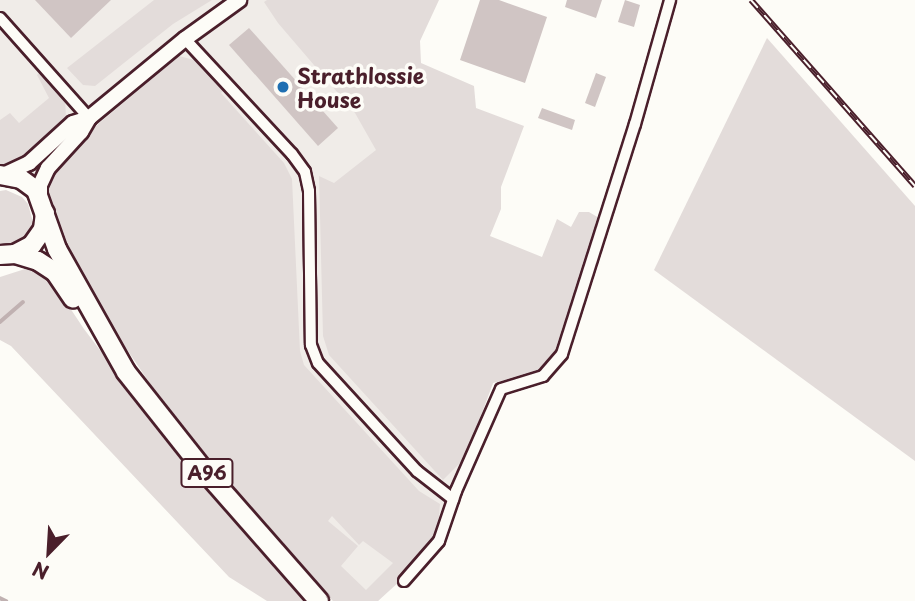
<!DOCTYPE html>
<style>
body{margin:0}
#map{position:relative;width:915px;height:601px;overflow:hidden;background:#fdfcf7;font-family:"Playpen Sans",sans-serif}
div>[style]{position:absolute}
.built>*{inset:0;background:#f0ece8}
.green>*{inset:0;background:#e3dcda}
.stream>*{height:3.5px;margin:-1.75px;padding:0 1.75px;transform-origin:1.75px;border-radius:1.75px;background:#c0b1b1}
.building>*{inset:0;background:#d0c5c4}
.roads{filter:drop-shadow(2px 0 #4a1f2b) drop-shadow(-2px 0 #4a1f2b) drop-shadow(0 2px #4a1f2b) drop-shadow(0 -2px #4a1f2b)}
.minor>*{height:10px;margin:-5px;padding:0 5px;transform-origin:5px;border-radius:5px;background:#fdfcf7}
.tertiary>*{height:14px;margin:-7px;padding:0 7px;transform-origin:7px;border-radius:7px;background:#fdfcf7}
.trunk>*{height:18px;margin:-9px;padding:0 9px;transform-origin:9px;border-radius:9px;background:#fdfcf7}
.rail>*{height:6px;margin-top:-3px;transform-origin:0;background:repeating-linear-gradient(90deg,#fdfcf7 0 10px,#4a1f2b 0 20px);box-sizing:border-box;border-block:2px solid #4a1f2b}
.dots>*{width:19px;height:19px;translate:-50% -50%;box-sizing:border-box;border:4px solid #fdfcf7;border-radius:50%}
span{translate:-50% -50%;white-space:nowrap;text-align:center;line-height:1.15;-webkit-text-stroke:7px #fdfcf7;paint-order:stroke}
.shield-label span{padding:2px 5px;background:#fdfcf7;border:2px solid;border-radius:5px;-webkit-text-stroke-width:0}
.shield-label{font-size:19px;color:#4a1f2b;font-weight:700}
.poi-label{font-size:21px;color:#4a1f2b;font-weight:700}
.left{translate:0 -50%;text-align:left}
.north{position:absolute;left:14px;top:517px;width:70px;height:70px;-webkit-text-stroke:5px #fdfcf7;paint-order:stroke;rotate:204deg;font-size:19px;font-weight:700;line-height:28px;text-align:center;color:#4a1f2b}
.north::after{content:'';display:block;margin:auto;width:24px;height:32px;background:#4a1f2b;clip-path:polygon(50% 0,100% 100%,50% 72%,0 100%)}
</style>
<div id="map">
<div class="built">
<i style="clip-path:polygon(0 0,410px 0,408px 14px,493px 383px,435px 539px,378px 601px,333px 601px,188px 436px,153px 388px,45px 190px,10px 155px,0 159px)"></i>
</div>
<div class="green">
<i style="clip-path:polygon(154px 0,212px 0,173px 24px,95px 86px,83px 85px,67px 68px)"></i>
<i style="clip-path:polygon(267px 0,439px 0,420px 41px,421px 63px,474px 86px,476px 108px,524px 126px,501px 187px,501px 209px,490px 236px,542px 257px,557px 219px,571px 227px,579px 212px,589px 212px,599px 218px,554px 354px,540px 372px,493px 383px,465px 458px,443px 480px,329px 355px,323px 336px,319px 176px,334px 183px,376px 150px,355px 113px,278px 23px,264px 2px)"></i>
<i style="clip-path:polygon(767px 38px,915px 206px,915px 461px,654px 270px)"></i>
<i style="clip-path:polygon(evenodd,179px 56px,198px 61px,225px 89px,221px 93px,284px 163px,292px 179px,300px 351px,304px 365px,419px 491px,440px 504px,439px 516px,443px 518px,435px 539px,400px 581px,378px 601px,333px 601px,248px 509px,188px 436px,153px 388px,100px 310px,66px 250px,45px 190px,57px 163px,96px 126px,179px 56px,332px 516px,359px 545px,363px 541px,393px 563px,366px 590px,341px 566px,358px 546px,328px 521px,332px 516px)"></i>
<i style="clip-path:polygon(41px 71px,65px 98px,66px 118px,26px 154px,0 169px,0 120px,10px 113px,19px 123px,49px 98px,37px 75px)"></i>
<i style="clip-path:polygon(6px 190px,22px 197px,28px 204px,33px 222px,31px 231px,19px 245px,0 249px,0 191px)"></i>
<i style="clip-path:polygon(25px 269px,48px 275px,84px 329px,201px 484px,305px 601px,267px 601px,229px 577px,11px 346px,0 340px,0 277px)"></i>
</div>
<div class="stream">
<i style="left:0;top:322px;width:30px;rotate:-41deg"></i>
<i style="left:0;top:598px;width:7px;rotate:27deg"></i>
</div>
<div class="building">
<i style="clip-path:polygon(35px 0,111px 0,71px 38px)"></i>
<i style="clip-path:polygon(480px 0,499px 0,547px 17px,525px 83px,460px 60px)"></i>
<i style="clip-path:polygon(567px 0,602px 0,596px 18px,565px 7px)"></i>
<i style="clip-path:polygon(625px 0,640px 5px,634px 27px,618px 22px)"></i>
<i style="clip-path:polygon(249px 28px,338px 128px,318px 146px,229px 45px)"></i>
<i style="clip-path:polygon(596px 73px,606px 77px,595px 107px,585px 103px)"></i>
<i style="clip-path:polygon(542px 108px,575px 120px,572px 130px,538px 118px)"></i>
</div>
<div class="roads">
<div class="minor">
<i style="left:0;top:18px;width:134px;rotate:48.3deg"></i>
<i style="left:185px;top:39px;width:157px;rotate:47.1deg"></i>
<i style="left:292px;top:154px;width:22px;rotate:54deg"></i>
<i style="left:305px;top:172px;width:19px;rotate:78deg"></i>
<i style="left:309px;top:191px;width:154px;rotate:89.3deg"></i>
<i style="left:311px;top:345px;width:19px;rotate:69deg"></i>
<i style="left:318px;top:363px;width:147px;rotate:47.5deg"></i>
<i style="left:417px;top:471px;width:46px;rotate:37.9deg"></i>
<i style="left:404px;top:581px;width:53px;rotate:-48.8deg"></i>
<i style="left:439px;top:541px;width:53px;rotate:-71.2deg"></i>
<i style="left:456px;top:491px;width:111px;rotate:-66.2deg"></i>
<i style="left:501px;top:389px;width:44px;rotate:-17.2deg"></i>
<i style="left:543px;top:376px;width:29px;rotate:-49deg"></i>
<i style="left:562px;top:354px;width:241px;rotate:-72.4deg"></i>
<i style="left:635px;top:124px;width:129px;rotate:-74.2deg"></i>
</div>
<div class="tertiary">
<i style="left:3px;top:175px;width:29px;rotate:-25deg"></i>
<i style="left:29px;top:163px;width:59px;rotate:-42.3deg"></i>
<i style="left:73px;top:123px;width:17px;rotate:-17deg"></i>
<i style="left:40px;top:196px;width:11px;rotate:-90deg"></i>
<i style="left:40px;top:185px;width:19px;rotate:-65deg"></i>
<i style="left:48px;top:168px;width:49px;rotate:-47.5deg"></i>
<i style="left:81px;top:132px;width:16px;rotate:-60deg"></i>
<i style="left:89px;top:118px;width:124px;rotate:-39.5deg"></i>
<i style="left:185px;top:39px;width:67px;rotate:-35.8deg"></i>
</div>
<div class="trunk">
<i style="left:0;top:175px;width:21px;rotate:11deg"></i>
<i style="left:21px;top:179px;width:19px;rotate:36deg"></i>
<i style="left:36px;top:190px;width:63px;rotate:70.4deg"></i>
<i style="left:57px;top:249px;width:141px;rotate:60.7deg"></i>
<i style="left:126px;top:372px;width:124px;rotate:51.6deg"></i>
<i style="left:203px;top:469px;width:176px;rotate:48.7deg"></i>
<i style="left:15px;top:254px;width:24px;rotate:17deg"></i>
<i style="left:38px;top:261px;width:20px;rotate:33deg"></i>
<i style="left:55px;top:272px;width:32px;rotate:56deg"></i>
<i style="left:0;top:255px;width:15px;rotate:-4deg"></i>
<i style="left:15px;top:254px;width:19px;rotate:-28deg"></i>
<i style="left:32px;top:245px;width:19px;rotate:-55deg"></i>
<i style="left:43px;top:229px;width:16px;rotate:-83deg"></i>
</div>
</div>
<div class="rail">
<i style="left:751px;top:0;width:248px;rotate:48.6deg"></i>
</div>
<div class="dots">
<i style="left:283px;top:87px;background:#1f6fb2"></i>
</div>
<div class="shield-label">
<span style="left:207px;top:473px">A96</span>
</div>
<div class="poi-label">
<span class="left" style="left:297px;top:87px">Strathlossie<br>House</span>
</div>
<div class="north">N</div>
</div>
